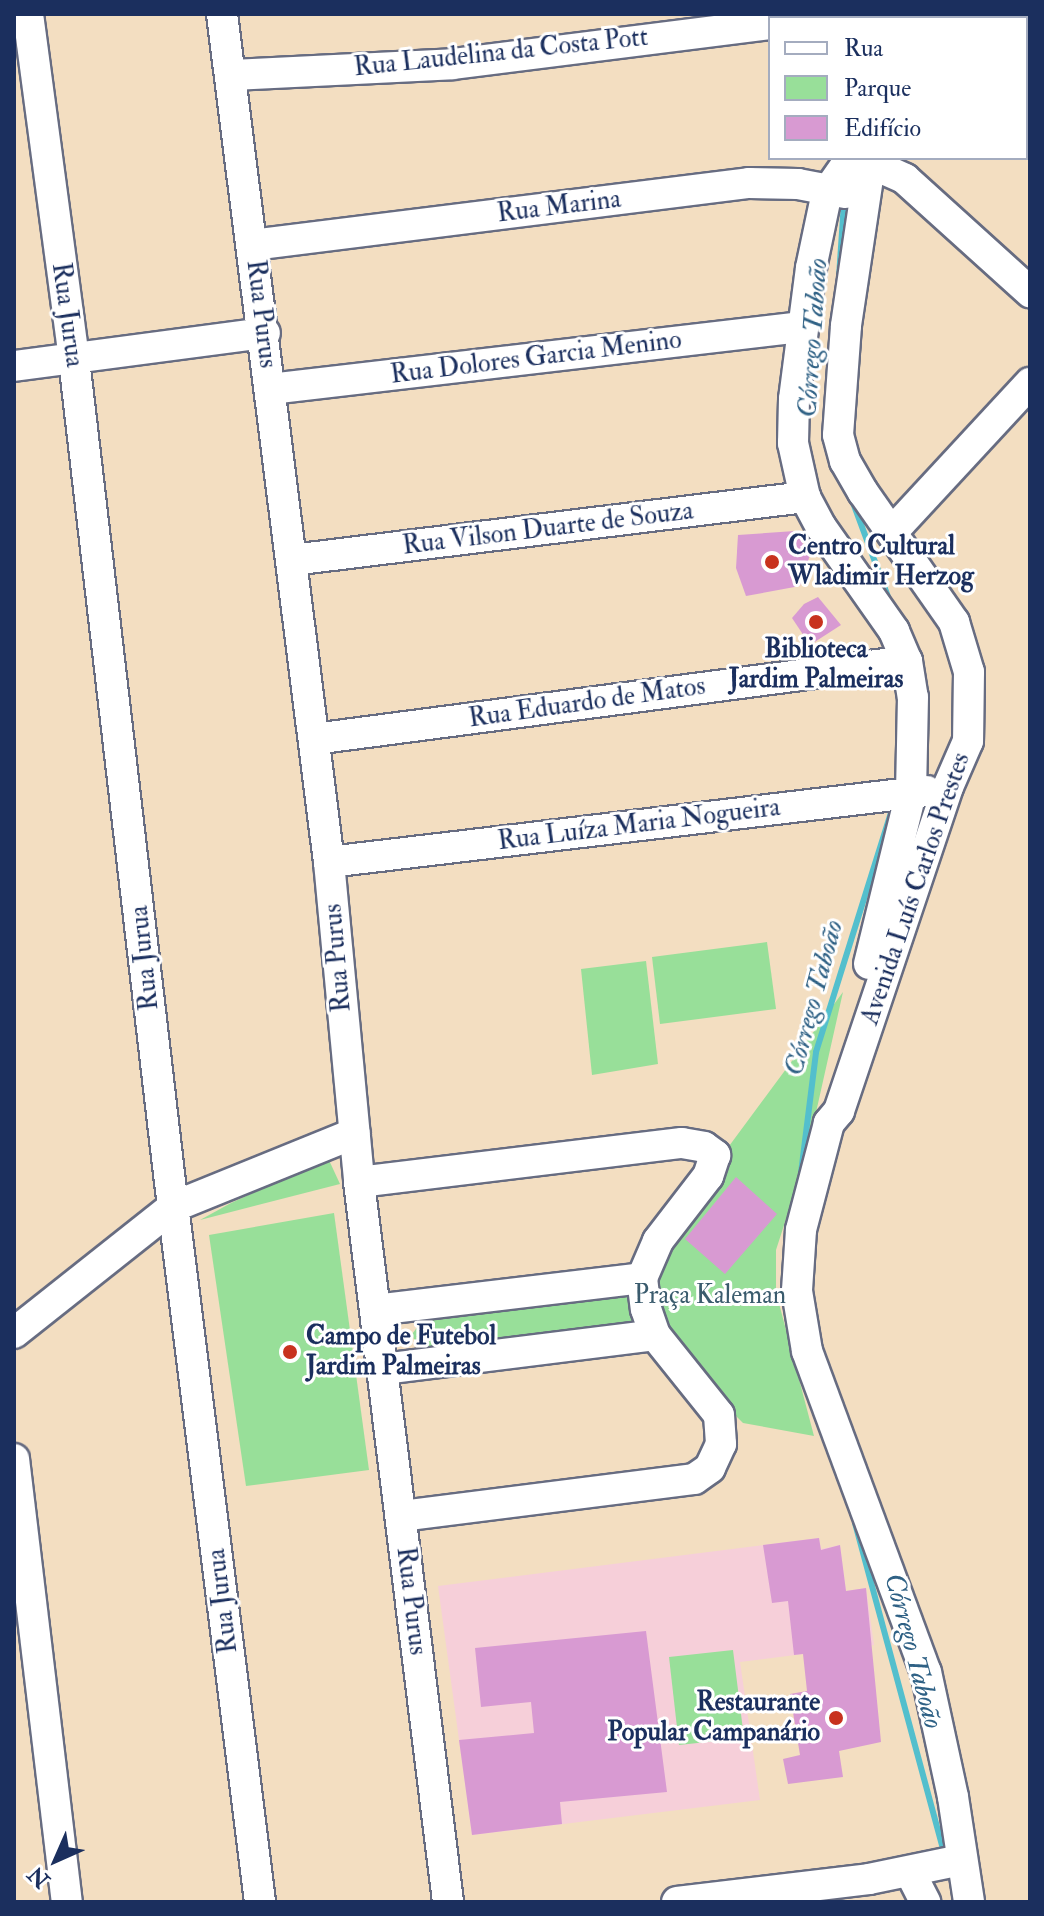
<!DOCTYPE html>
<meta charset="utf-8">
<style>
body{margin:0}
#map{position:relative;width:1044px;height:1916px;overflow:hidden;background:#f3dec1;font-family:"IM FELL Double Pica",serif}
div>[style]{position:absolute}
.built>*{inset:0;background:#f6cfd9}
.green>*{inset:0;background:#98df99}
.stream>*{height:6px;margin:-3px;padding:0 3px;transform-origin:3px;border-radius:3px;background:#53bfcd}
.building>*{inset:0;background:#d89ad2}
.roads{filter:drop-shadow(2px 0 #676c81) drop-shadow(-2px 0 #676c81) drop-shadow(0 2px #676c81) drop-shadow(0 -2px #676c81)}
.minor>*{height:30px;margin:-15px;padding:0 15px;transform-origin:15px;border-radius:15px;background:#fff}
.dots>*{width:22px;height:22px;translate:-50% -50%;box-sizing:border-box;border:4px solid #fff;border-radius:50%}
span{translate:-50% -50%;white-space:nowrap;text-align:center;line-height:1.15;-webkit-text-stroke:6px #fff;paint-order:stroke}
.street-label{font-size:26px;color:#1b2f5e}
.poi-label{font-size:26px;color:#1b2f5e;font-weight:700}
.left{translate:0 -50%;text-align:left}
.right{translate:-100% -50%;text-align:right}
.park-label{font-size:26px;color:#3a5b6d}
.water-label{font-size:28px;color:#2f6185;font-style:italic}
.frame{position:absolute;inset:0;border:16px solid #1b2f5e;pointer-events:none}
.legend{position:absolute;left:768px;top:16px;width:260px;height:144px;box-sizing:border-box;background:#fff;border:2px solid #a4acbf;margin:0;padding:10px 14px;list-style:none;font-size:24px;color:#1b2f5e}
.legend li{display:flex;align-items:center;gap:16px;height:40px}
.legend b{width:40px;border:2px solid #a4acbf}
.north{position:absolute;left:16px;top:1820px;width:80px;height:80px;-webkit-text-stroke:6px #fff;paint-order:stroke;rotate:225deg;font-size:22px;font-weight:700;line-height:32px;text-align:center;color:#1b2f5e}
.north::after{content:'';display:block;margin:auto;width:28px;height:36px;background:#1b2f5e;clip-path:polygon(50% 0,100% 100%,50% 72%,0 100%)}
</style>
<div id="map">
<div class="built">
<i style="clip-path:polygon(819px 1538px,821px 1549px,840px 1545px,846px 1591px,866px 1588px,874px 1645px,740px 1662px,760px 1800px,472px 1835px,438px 1586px)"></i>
</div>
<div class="green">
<i style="clip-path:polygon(767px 942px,776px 1009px,660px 1024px,652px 957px)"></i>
<i style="clip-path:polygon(646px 961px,658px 1064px,592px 1075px,581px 969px)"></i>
<i style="clip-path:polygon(843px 992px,806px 1157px,776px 1250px,776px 1292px,814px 1436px,743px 1423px,655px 1335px,419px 1352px,412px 1334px,423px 1320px,642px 1278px,670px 1226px)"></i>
<i style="clip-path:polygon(328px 1158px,340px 1184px,200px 1220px,231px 1203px)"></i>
<i style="clip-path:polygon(334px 1213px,369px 1470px,246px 1486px,209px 1235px)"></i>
<i style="clip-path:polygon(733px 1650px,744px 1738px,679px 1745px,669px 1657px)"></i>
</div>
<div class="stream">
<i style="left:839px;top:277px;width:76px;rotate:-86.2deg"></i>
<i style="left:852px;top:500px;width:109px;rotate:69.6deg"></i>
<i style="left:801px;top:1173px;width:122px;rotate:-82.9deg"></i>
<i style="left:816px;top:1052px;width:255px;rotate:-72.6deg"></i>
<i style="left:855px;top:1523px;width:345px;rotate:74.9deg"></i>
</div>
<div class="building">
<i style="clip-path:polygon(795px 531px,810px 555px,800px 586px,746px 596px,736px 568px,738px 535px)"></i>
<i style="clip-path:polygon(818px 597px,841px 625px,810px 645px,792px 618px,804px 604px)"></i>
<i style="clip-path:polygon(736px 1177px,777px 1214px,725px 1274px,685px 1239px)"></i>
<i style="clip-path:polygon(819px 1538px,821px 1550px,840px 1545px,846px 1591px,866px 1588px,881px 1742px,839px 1751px,843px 1777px,788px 1784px,783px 1759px,800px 1755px,790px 1694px,807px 1691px,803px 1654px,794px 1655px,788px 1601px,772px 1603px,763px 1545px)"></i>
<i style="clip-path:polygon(646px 1631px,667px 1792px,560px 1802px,562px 1824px,472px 1835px,459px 1740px,534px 1733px,531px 1702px,481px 1707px,475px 1648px)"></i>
</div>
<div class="roads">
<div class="minor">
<i style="left:28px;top:14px;width:349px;rotate:82.4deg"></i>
<i style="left:74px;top:360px;width:820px;rotate:83.34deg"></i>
<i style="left:169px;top:1174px;width:734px;rotate:82.87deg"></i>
<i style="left:222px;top:14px;width:855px;rotate:82.81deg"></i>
<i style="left:329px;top:862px;width:321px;rotate:84.6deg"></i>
<i style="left:359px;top:1182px;width:725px;rotate:82.95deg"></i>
<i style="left:1028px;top:14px;width:3px;rotate:45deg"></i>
<i style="left:815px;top:18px;width:31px;rotate:-7deg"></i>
<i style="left:893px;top:18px;width:4px;rotate:-76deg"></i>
<i style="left:951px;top:18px;width:10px;rotate:-11deg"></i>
<i style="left:1026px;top:74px;width:6px;rotate:45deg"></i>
<i style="left:232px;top:75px;width:221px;rotate:-2.8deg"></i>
<i style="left:453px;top:64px;width:320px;rotate:-7.2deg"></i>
<i style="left:851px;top:158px;width:42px;rotate:125.2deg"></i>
<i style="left:827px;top:192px;width:78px;rotate:101.9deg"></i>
<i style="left:811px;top:268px;width:132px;rotate:97.4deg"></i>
<i style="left:794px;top:399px;width:44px;rotate:91.3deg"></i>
<i style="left:793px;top:443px;width:55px;rotate:77.5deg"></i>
<i style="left:805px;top:497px;width:34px;rotate:62deg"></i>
<i style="left:821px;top:527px;width:127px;rotate:54.9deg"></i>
<i style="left:894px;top:631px;width:33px;rotate:67deg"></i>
<i style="left:907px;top:661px;width:36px;rotate:81deg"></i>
<i style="left:913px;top:697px;width:96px;rotate:91.2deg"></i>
<i style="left:911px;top:793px;width:176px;rotate:103.8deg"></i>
<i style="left:871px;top:158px;width:170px;rotate:98.5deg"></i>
<i style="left:846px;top:326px;width:109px;rotate:94.2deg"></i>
<i style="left:838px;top:435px;width:27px;rotate:75deg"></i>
<i style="left:845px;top:461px;width:36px;rotate:60deg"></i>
<i style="left:863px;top:492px;width:159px;rotate:55deg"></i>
<i style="left:954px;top:622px;width:52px;rotate:73.3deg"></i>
<i style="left:969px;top:672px;width:69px;rotate:90.8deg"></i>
<i style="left:968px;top:741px;width:50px;rotate:113.5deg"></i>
<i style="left:948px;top:787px;width:342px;rotate:108.6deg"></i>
<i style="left:839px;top:1111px;width:16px;rotate:130deg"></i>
<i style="left:829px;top:1123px;width:111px;rotate:104.7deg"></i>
<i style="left:801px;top:1230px;width:61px;rotate:93.8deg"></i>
<i style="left:797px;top:1291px;width:61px;rotate:80.5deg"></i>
<i style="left:807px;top:1351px;width:342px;rotate:69.7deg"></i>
<i style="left:926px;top:1672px;width:128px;rotate:77.8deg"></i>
<i style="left:953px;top:1797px;width:106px;rotate:81.3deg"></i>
<i style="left:851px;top:161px;width:21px;rotate:8deg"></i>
<i style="left:872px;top:164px;width:36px;rotate:24deg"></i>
<i style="left:905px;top:179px;width:169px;rotate:42.1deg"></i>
<i style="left:252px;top:245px;width:501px;rotate:-7.11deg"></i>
<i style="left:749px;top:183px;width:49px;rotate:1.2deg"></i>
<i style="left:798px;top:184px;width:48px;rotate:10.8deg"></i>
<i style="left:14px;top:366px;width:253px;rotate:-7.5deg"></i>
<i style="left:270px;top:389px;width:536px;rotate:-6.65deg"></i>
<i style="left:893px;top:531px;width:202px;rotate:-47.2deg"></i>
<i style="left:292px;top:560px;width:517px;rotate:-7deg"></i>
<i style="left:314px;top:739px;width:598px;rotate:-7.49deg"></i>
<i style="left:329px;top:862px;width:602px;rotate:-6.77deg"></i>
<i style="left:359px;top:1182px;width:325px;rotate:-6.9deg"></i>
<i style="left:682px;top:1143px;width:22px;rotate:10deg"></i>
<i style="left:704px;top:1147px;width:14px;rotate:36deg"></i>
<i style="left:715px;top:1155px;width:22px;rotate:108deg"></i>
<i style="left:708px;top:1176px;width:82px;rotate:127.6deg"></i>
<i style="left:658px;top:1241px;width:40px;rotate:113.4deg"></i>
<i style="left:642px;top:1278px;width:31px;rotate:83deg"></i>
<i style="left:646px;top:1309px;width:28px;rotate:71deg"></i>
<i style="left:655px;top:1335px;width:102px;rotate:51.3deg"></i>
<i style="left:719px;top:1415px;width:29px;rotate:86deg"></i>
<i style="left:721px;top:1444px;width:26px;rotate:115deg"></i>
<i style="left:710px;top:1468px;width:19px;rotate:145deg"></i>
<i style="left:694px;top:1479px;width:295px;rotate:172.8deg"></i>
<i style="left:375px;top:1310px;width:269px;rotate:-6.8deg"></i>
<i style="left:14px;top:1333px;width:203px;rotate:-38.4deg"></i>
<i style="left:173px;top:1207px;width:196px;rotate:-22.1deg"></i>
<i style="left:383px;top:1369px;width:274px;rotate:-7.1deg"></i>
<i style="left:14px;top:1459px;width:446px;rotate:83.2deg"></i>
<i style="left:910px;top:1872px;width:34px;rotate:63deg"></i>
<i style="left:677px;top:1902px;width:193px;rotate:-6.8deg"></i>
<i style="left:869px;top:1879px;width:94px;rotate:-11.7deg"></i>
</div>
</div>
<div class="dots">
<i style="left:772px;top:562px;background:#c8321e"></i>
<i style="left:816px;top:622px;background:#c8321e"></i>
<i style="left:290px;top:1352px;background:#c8321e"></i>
<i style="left:836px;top:1718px;background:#c8321e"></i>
</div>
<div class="street-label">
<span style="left:501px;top:53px;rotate:-6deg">Rua Laudelina da Costa Pott</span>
<span style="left:559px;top:207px;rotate:-7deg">Rua Marina</span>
<span style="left:261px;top:314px;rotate:83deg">Rua Purus</span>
<span style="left:67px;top:315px;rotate:82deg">Rua Jurua</span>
<span style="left:536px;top:358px;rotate:-7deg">Rua Dolores Garcia Menino</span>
<span style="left:548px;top:529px;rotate:-7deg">Rua Vilson Duarte de Souza</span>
<span style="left:587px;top:703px;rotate:-8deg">Rua Eduardo de Matos</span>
<span style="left:639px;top:825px;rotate:-7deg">Rua Luíza Maria Nogueira</span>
<span style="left:916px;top:889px;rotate:-71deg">Avenida Luís Carlos Prestes</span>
<span style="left:145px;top:958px;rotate:-96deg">Rua Jurua</span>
<span style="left:338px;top:958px;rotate:-95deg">Rua Purus</span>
<span style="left:223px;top:1601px;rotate:-97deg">Rua Jurua</span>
<span style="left:411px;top:1601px;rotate:83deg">Rua Purus</span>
</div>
<div class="poi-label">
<span class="left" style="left:788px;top:562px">Centro Cultural<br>Wladimir Herzog</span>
<span style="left:816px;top:665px">Biblioteca<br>Jardim Palmeiras</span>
<span class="left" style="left:306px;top:1352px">Campo de Futebol<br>Jardim Palmeiras</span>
<span class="right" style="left:820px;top:1718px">Restaurante<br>Popular Campanário</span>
</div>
<div class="park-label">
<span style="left:710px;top:1296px">Praça Kaleman</span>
</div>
<div class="water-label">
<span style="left:813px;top:338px;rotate:-86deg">Córrego Taboão</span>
<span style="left:814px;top:998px;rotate:-75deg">Córrego Taboão</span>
<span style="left:913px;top:1651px;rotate:75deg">Córrego Taboão</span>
</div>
<div class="frame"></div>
<ul class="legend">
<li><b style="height:10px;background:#fff"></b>Rua</li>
<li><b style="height:22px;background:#98df99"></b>Parque</li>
<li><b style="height:22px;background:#d89ad2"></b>Edifício</li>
</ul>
<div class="north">N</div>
</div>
